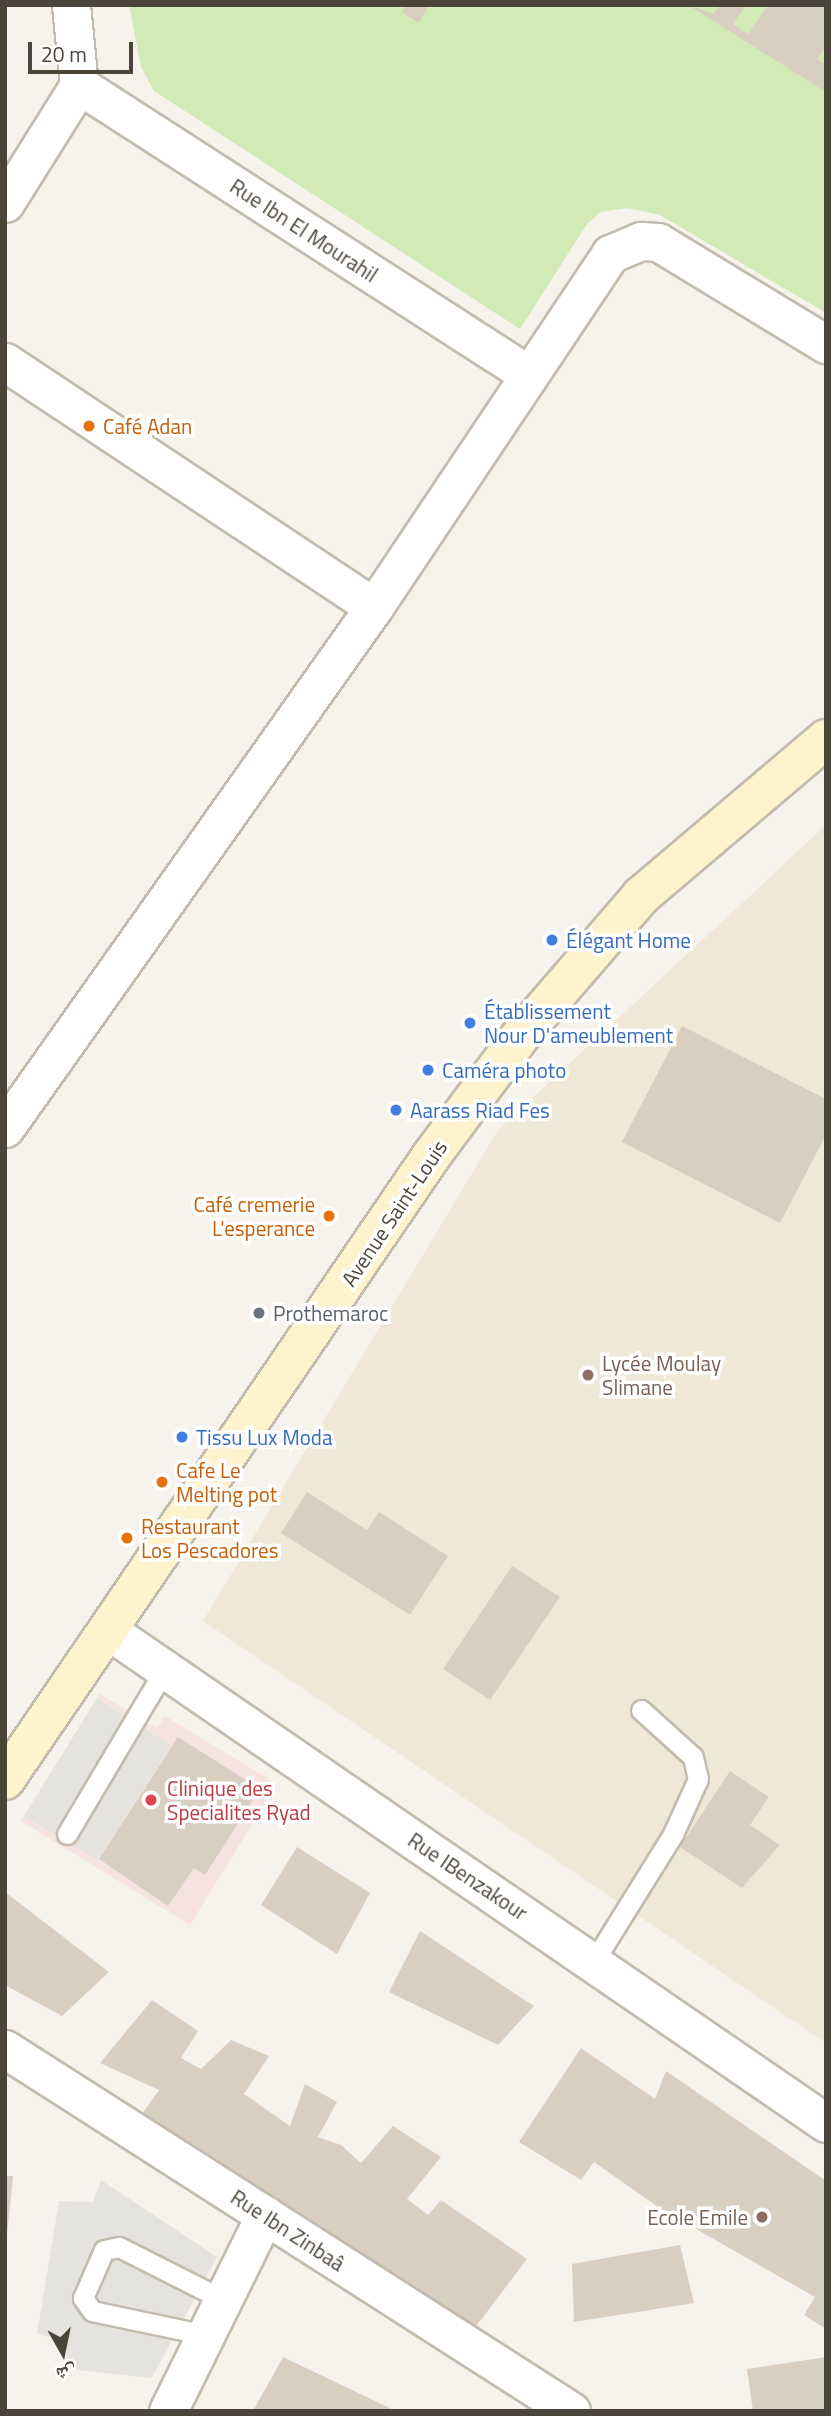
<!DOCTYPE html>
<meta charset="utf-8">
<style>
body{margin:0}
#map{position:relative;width:831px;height:2416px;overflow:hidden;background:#f6f3ec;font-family:"Titillium Web","Noto Naskh Arabic",sans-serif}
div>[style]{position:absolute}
.education>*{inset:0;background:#efe8d6}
.medical>*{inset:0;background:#f6e3e0}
.green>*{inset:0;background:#d2eab5}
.parking>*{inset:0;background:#e5e3e0}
.building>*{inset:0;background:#d8cfc1}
.roads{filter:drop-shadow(2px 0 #c2bbae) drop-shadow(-2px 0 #c2bbae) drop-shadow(0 2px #c2bbae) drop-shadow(0 -2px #c2bbae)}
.lane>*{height:19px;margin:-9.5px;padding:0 9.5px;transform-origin:9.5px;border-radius:9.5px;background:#fff}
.street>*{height:37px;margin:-18.5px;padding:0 18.5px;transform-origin:18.5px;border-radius:18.5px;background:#fff}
.secondary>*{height:38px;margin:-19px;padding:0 19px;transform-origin:19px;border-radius:19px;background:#fff3cd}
.dots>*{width:19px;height:19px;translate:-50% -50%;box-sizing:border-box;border:4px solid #fff;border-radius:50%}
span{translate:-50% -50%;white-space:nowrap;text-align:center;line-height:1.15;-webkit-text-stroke:7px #fff;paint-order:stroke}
.street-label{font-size:21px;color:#4b4439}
.food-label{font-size:21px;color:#c56008}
.left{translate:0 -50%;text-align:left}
.right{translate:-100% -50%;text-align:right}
.shop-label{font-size:21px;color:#366cbe}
.worship-label{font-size:21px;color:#5b616d}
.education-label{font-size:21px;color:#785e54}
.health-label{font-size:21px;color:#be3a42}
.frame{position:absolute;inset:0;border:7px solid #4b4439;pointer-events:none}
.north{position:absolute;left:28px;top:2318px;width:70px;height:70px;-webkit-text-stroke:5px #fff;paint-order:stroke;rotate:171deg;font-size:19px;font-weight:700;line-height:28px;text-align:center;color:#4b4439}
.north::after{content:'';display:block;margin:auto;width:24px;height:32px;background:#4b4439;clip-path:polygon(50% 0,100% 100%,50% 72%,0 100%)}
.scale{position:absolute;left:28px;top:42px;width:105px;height:32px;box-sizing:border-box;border:4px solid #4b4439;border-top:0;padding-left:9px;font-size:21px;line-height:24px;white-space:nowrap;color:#4b4439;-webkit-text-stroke:5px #fff;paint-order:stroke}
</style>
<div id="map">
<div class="education">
<i style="clip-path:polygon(826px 825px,826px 2043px,203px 1621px,498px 1130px)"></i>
</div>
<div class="medical">
<i style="clip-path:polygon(100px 1694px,157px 1728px,165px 1716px,277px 1784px,190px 1925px,21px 1821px)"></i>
</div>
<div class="green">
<i style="clip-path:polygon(129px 5px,826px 5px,826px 313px,660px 215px,627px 208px,601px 212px,587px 224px,520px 329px,154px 91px,141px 67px)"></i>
</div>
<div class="parking">
<i style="clip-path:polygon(97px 1698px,171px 1746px,97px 1860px,24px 1816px)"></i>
<i style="clip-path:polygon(101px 2180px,217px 2257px,152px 2378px,68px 2369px,66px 2340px,37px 2334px,59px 2201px,93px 2202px)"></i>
</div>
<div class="building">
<i style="clip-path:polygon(406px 5px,429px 5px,419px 23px,402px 12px)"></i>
<i style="clip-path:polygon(688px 5px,714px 14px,719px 5px,746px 5px,733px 24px,748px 34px,768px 5px,826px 5px,826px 46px,817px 59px,826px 65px,826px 92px)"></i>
<i style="clip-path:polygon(682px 1026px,826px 1099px,826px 1135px,780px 1223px,622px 1142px)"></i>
<i style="clip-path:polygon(307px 1492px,367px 1530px,379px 1512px,448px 1556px,410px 1615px,281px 1533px)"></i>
<i style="clip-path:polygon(512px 1566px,560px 1597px,490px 1700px,443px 1669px)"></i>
<i style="clip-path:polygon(178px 1737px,260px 1789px,205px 1875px,194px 1868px,168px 1906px,99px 1859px)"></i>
<i style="clip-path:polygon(730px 1771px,769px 1797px,750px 1825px,780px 1845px,742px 1888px,680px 1847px)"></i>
<i style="clip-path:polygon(297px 1847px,370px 1893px,337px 1954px,261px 1905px)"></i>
<i style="clip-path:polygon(5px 1892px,109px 1972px,62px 2016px,5px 1985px)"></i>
<i style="clip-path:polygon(420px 1931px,534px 2006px,498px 2045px,389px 1992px)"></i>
<i style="clip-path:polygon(152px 2000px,198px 2031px,181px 2058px,201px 2069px,231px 2040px,269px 2056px,244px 2094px,290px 2126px,305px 2084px,337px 2102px,318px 2137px,341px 2145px,361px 2163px,393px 2126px,441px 2157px,407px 2199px,428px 2215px,441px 2200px,527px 2259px,468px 2337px,303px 2217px,139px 2118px,159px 2090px,100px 2063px)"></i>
<i style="clip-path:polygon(581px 2048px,655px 2099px,666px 2071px,826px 2181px,826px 2329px,804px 2315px,815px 2297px,661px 2209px,594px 2162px,581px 2180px,519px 2142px)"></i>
<i style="clip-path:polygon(5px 2176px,13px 2176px,7px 2235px,5px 2235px)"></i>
<i style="clip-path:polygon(680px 2245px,694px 2303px,574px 2322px,572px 2264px)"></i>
<i style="clip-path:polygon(283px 2357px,396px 2411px,253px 2411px)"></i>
<i style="clip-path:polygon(826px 2357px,826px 2411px,753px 2411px,747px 2369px)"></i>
</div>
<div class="roads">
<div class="lane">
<i style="left:67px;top:1834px;width:192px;rotate:-59.3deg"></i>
<i style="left:594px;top:1961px;width:150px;rotate:-58.1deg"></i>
<i style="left:673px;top:1834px;width:60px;rotate:-65.6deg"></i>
<i style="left:698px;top:1779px;width:23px;rotate:-103deg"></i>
<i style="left:693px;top:1757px;width:70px;rotate:-137.9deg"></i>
<i style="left:206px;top:2335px;width:116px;rotate:-168.1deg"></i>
<i style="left:92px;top:2311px;width:16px;rotate:-125deg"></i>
<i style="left:83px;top:2298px;width:52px;rotate:-66.4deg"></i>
<i style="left:104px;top:2250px;width:15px;rotate:-11deg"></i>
<i style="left:119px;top:2247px;width:118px;rotate:26.8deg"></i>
</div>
<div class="street">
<i style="left:71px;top:5px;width:80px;rotate:84.3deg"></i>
<i style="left:79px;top:85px;width:535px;rotate:32.8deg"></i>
<i style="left:5px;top:203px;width:139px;rotate:-57.9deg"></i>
<i style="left:5px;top:362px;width:443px;rotate:33.6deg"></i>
<i style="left:5px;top:1128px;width:638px;rotate:-54.69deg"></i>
<i style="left:374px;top:607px;width:425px;rotate:-56.2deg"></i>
<i style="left:610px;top:254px;width:34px;rotate:-23deg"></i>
<i style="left:641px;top:241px;width:17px;rotate:3deg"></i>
<i style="left:658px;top:242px;width:197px;rotate:31.3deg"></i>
<i style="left:109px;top:1631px;width:870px;rotate:34.46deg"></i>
<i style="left:5px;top:2049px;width:672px;rotate:32.6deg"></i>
<i style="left:168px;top:2411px;width:219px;rotate:-63.7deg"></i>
</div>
<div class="secondary">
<i style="left:5px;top:1780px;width:757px;rotate:-55.66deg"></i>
<i style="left:432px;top:1155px;width:151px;rotate:-53.4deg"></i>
<i style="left:522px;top:1034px;width:182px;rotate:-49.2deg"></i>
<i style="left:641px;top:896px;width:243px;rotate:-40.3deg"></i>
</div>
</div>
<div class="dots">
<i style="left:89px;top:426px;background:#e8710a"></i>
<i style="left:552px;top:940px;background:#3f7fe0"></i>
<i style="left:470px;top:1023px;background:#3f7fe0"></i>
<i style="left:428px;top:1070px;background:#3f7fe0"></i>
<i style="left:396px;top:1110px;background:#3f7fe0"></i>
<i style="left:329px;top:1216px;background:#e8710a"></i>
<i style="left:259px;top:1313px;background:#6b7280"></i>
<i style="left:588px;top:1375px;background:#8d6e63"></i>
<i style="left:182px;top:1437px;background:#3f7fe0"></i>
<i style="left:162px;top:1482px;background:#e8710a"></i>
<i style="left:127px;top:1538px;background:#e8710a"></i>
<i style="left:151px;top:1800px;background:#e0444e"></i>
<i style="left:762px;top:2217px;background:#8d6e63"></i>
</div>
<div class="street-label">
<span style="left:304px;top:230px;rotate:33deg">Rue Ibn El Mourahil</span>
<span style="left:394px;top:1213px;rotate:-56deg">Avenue Saint-Louis</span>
<span style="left:468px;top:1876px;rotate:34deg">Rue IBenzakour</span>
<span style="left:288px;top:2230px;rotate:33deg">Rue Ibn Zinbaâ</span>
</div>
<div class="food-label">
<span class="left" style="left:103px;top:426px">Café Adan</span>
<span class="right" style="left:315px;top:1216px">Café cremerie<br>L'esperance</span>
<span class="left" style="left:176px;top:1482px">Cafe Le<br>Melting pot</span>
<span class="left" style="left:141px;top:1538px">Restaurant<br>Los Pescadores</span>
</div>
<div class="shop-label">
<span class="left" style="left:566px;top:940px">Élégant Home</span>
<span class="left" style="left:484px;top:1023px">Établissement<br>Nour D'ameublement</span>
<span class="left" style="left:442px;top:1070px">Caméra photo</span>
<span class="left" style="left:410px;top:1110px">Aarass Riad Fes</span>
<span class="left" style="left:196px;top:1437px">Tissu Lux Moda</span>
</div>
<div class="worship-label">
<span class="left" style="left:273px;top:1313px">Prothemaroc</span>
</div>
<div class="education-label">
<span class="left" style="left:602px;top:1375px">Lycée Moulay<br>Slimane</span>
<span class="right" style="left:748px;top:2217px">Ecole Emile</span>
</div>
<div class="health-label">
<span class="left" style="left:167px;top:1800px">Clinique des<br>Specialites Ryad</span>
</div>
<div class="frame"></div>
<div class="north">ش</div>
<div class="scale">20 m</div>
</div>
